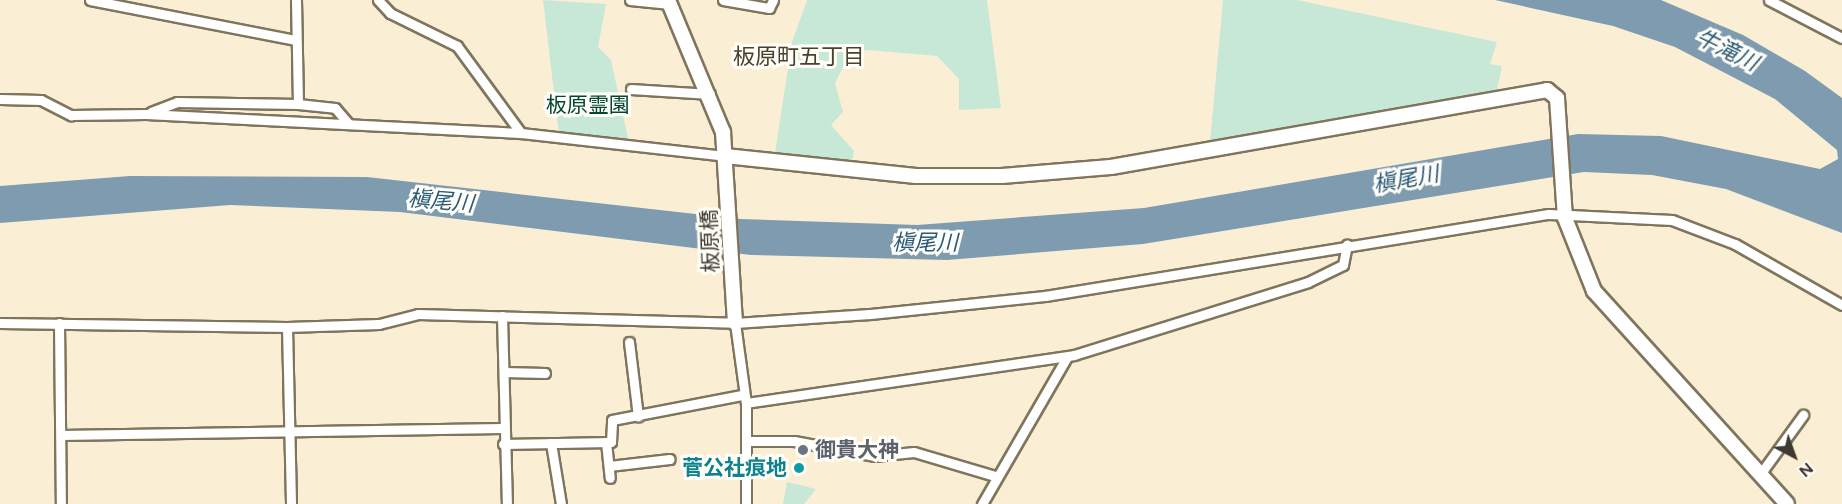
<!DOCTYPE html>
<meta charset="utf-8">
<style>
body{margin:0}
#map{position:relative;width:1842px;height:504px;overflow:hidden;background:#faefd4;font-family:Figtree,"Noto Sans JP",sans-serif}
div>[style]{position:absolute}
.green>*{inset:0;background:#c8e8d7}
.water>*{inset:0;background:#7e9bb0}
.roads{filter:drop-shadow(2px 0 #7f755d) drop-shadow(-2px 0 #7f755d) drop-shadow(0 2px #7f755d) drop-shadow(0 -2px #7f755d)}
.street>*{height:9px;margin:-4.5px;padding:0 4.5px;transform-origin:4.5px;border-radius:4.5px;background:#fff}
.secondary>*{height:14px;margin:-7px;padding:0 7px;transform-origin:7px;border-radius:7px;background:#fff}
.dots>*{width:16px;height:16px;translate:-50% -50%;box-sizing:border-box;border:3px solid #fffdf7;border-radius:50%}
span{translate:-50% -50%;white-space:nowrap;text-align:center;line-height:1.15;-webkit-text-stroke:6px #fffdf7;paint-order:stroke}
.park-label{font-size:21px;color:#044730}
.street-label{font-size:21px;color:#3e3a2f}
.worship-label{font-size:21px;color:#5b616d;font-weight:700}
.left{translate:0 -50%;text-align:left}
.culture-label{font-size:21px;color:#0d838f;font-weight:700}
.right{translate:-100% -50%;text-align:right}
.water-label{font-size:22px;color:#295a7a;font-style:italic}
.neighbourhood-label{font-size:22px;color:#4a412b}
.north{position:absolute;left:1764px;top:426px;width:60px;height:60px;-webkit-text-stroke:4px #fffdf7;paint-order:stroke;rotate:139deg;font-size:16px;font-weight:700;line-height:24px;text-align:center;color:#3e3a2f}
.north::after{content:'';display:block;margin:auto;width:21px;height:27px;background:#3e3a2f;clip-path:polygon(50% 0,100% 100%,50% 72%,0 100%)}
</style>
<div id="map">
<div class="green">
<i style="clip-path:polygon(543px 0,606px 4px,598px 47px,611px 60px,629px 143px,559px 135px)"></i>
<i style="clip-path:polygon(807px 0,987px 0,1001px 108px,959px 110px,959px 79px,937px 56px,867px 50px,848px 57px,835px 83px,843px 112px,831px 125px,854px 151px,852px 160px,775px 153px,792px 42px)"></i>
<i style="clip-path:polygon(1223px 0,1297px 0,1497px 42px,1490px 64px,1502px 66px,1497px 90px,1210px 142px)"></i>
<i style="clip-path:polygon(787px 482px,816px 489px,804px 504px,783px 504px)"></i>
</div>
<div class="water">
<i style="clip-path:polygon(1495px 0,1661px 0,1743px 35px,1805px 71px,1842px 98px,1842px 233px,1726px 189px,1652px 175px,1584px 172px,1143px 244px,947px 260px,751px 255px,400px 212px,230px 205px,0 223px,0 186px,130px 176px,367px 177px,740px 219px,917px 225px,1144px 208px,1578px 134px,1661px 136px,1820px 169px,1838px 159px,1837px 150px,1775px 99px,1675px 47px,1613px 26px)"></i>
</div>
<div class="roads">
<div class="street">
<i style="left:90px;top:0;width:210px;rotate:11deg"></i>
<i style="left:296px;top:0;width:104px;rotate:88.9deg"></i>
<i style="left:378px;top:0;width:18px;rotate:47deg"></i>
<i style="left:390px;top:13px;width:75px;rotate:26.2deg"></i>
<i style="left:457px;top:46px;width:108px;rotate:53.7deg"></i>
<i style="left:630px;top:0;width:40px;rotate:5.7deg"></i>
<i style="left:723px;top:0;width:47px;rotate:9.9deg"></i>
<i style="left:769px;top:8px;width:9px;rotate:-63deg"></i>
<i style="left:1769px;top:0;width:82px;rotate:27.5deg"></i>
<i style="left:631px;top:89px;width:79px;rotate:3.6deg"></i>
<i style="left:0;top:99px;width:41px;rotate:1.4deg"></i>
<i style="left:41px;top:100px;width:34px;rotate:27deg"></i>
<i style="left:71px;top:115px;width:75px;rotate:-0.8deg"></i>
<i style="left:146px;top:114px;width:375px;rotate:2.9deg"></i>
<i style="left:521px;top:133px;width:205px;rotate:6.4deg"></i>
<i style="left:151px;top:112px;width:28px;rotate:-21deg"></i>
<i style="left:177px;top:102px;width:121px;rotate:0.9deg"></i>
<i style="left:298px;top:104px;width:37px;rotate:6deg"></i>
<i style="left:335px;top:108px;width:20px;rotate:49deg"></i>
<i style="left:502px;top:316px;width:188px;rotate:88.5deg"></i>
<i style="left:0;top:323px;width:287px;rotate:0.8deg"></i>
<i style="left:287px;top:327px;width:92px;rotate:-1.9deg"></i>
<i style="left:379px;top:324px;width:40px;rotate:-14.4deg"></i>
<i style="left:418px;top:314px;width:317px;rotate:1.6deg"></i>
<i style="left:735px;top:323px;width:135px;rotate:-3.8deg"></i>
<i style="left:870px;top:314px;width:176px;rotate:-5.9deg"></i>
<i style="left:1045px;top:296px;width:510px;rotate:-9.26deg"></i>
<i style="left:1548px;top:214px;width:124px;rotate:2.8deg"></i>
<i style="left:1672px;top:220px;width:67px;rotate:20.9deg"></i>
<i style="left:1735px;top:244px;width:123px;rotate:29.7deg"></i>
<i style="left:59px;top:323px;width:181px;rotate:89.4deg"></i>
<i style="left:735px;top:323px;width:81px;rotate:82.2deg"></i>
<i style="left:746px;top:403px;width:101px;rotate:90deg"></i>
<i style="left:287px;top:327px;width:177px;rotate:88.7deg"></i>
<i style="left:629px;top:342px;width:75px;rotate:83.1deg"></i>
<i style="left:504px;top:372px;width:41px;rotate:1.4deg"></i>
<i style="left:746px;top:403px;width:331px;rotate:-8.3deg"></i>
<i style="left:1074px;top:355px;width:245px;rotate:-17.3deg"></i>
<i style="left:1308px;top:282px;width:39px;rotate:-26deg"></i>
<i style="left:1343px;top:265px;width:21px;rotate:-79deg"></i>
<i style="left:61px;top:435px;width:441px;rotate:-0.9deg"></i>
<i style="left:748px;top:441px;width:46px"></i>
<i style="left:794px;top:441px;width:81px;rotate:10.6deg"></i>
<i style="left:874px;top:456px;width:40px;rotate:-5.7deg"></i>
<i style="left:914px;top:452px;width:84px;rotate:16.5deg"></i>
<i style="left:606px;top:442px;width:36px;rotate:84deg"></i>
<i style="left:551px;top:443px;width:62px;rotate:80.7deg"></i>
<i style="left:503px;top:444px;width:108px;rotate:-1.1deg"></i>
<i style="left:611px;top:442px;width:22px;rotate:-87deg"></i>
<i style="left:612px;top:420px;width:132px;rotate:-10.9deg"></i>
<i style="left:609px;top:466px;width:61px;rotate:-6.5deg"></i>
<i style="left:1761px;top:473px;width:72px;rotate:-54.1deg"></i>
<i style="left:982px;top:504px;width:170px;rotate:-60deg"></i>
</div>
<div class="secondary">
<i style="left:668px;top:0;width:143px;rotate:67.4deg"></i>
<i style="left:723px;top:132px;width:191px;rotate:86.4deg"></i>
<i style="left:725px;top:156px;width:192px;rotate:6deg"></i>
<i style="left:916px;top:176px;width:86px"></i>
<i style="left:1002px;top:176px;width:109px;rotate:-4.7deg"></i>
<i style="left:1111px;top:167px;width:443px;rotate:-10deg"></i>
<i style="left:1547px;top:90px;width:13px;rotate:39deg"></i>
<i style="left:1557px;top:98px;width:120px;rotate:86.2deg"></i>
<i style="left:1565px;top:218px;width:79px;rotate:68.3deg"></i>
<i style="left:1594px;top:291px;width:287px;rotate:47.8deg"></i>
</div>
</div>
<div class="dots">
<i style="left:803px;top:450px;background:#6b7280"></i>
<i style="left:799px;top:468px;background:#0f9aa8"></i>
</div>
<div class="park-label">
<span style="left:588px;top:105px">板原霊園</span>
</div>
<div class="street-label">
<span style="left:710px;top:241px;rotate:-92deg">板原橋</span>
</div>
<div class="worship-label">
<span class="left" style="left:815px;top:450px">御貴大神</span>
</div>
<div class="culture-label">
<span class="right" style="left:787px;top:468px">菅公社痕地</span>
</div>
<div class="water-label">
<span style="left:1727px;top:50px;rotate:26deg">牛滝川</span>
<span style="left:1406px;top:179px;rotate:-10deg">槇尾川</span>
<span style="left:441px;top:201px;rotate:5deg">槇尾川</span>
<span style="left:925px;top:243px">槇尾川</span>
</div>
<div class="neighbourhood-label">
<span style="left:799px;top:57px">板原町五丁目</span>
</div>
<div class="north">N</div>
</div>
